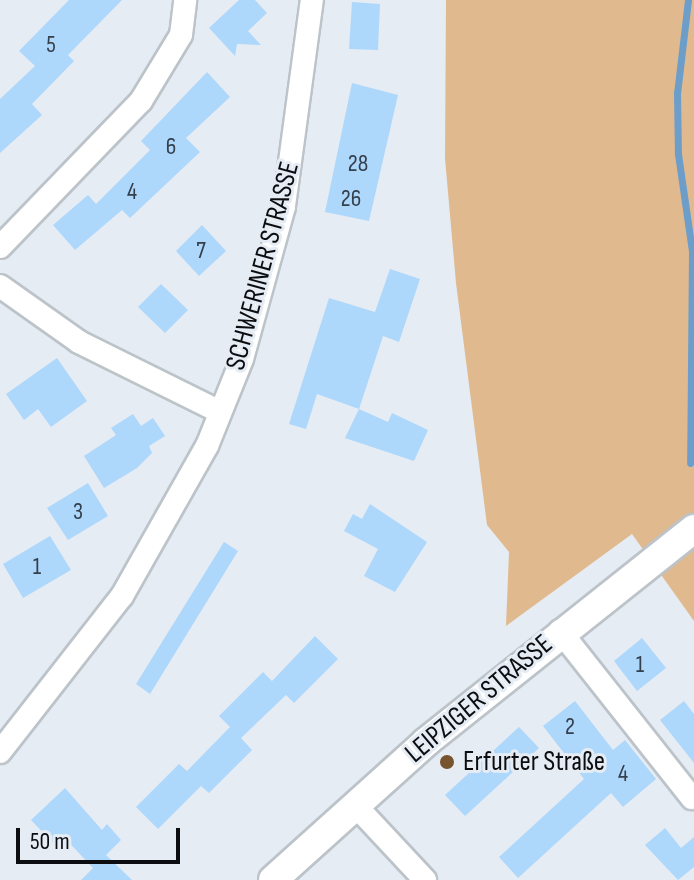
<!DOCTYPE html>
<meta charset="utf-8">
<style>
body{margin:0}
#map{position:relative;width:694px;height:880px;overflow:hidden;background:#e5ecf3;font-family:"Sofia Sans Condensed",sans-serif}
div>[style]{position:absolute}
.green>*{inset:0;background:#e1b98e}
.stream>*{height:7px;margin:-3.5px;padding:0 3.5px;transform-origin:3.5px;border-radius:3.5px;background:#6c9ec9}
.building>*{inset:0;background:#aed7fc}
.roads{filter:drop-shadow(2px 0 #bcc3c9) drop-shadow(-2px 0 #bcc3c9) drop-shadow(0 2px #bcc3c9) drop-shadow(0 -2px #bcc3c9)}
.minor>*{height:22px;margin:-11px;padding:0 11px;transform-origin:11px;border-radius:11px;background:#fff}
.major>*{height:28px;margin:-14px;padding:0 14px;transform-origin:14px;border-radius:14px;background:#fff}
.dots>*{width:22px;height:22px;translate:-50% -50%;box-sizing:border-box;border:4px solid #e5ecf3;border-radius:50%}
span{translate:-50% -50%;white-space:nowrap;text-align:center;line-height:1.15;-webkit-text-stroke:6px #e5ecf3;paint-order:stroke}
.number-label{font-size:24px;color:#34404b}
.number-label span{-webkit-text-stroke-width:0}
.street-label{font-size:28px;color:#0b0d10}
.poi-label{font-size:28px;color:#0b0d10}
.left{translate:0 -50%;text-align:left}
.scale{position:absolute;left:16px;top:828px;width:164px;height:36px;box-sizing:border-box;border:4px solid #0b0d10;border-top:0;padding-left:10px;font-size:24px;line-height:28px;white-space:nowrap;color:#0b0d10;-webkit-text-stroke:6px #e5ecf3;paint-order:stroke}
</style>
<div id="map">
<div class="green">
<i style="clip-path:polygon(446px 0,694px 0,694px 621px,632px 534px,506px 626px,509px 552px,487px 525px,456px 283px,445px 158px)"></i>
</div>
<div class="stream">
<i style="left:688px;top:0;width:94px;rotate:96.7deg"></i>
<i style="left:677px;top:93px;width:61px;rotate:89.1deg"></i>
<i style="left:678px;top:154px;width:98px;rotate:81.8deg"></i>
<i style="left:692px;top:251px;width:212px;rotate:90.5deg"></i>
</div>
<div class="building">
<i style="clip-path:polygon(69px 0,122px 0,68px 55px,74px 61px,32px 104px,42px 115px,0 153px,0 99px,35px 66px,19px 51px)"></i>
<i style="clip-path:polygon(239px 0,255px 0,267px 13px,248px 31px,261px 45px,237px 44px,235px 56px,209px 28px)"></i>
<i style="clip-path:polygon(352px 2px,380px 4px,378px 50px,349px 49px)"></i>
<i style="clip-path:polygon(207px 72px,230px 97px,186px 138px,200px 152px,130px 218px,122px 210px,75px 250px,53px 225px,88px 195px,96px 204px,150px 150px,141px 141px)"></i>
<i style="clip-path:polygon(352px 83px,398px 95px,369px 221px,325px 212px)"></i>
<i style="clip-path:polygon(202px 225px,226px 251px,199px 276px,176px 251px)"></i>
<i style="clip-path:polygon(390px 269px,420px 279px,399px 342px,383px 336px,359px 409px,317px 394px,306px 429px,289px 424px,329px 298px,375px 312px)"></i>
<i style="clip-path:polygon(161px 284px,188px 310px,165px 333px,138px 307px)"></i>
<i style="clip-path:polygon(57px 358px,87px 401px,51px 427px,38px 409px,24px 420px,6px 394px)"></i>
<i style="clip-path:polygon(359px 409px,388px 422px,392px 413px,428px 430px,414px 461px,345px 438px)"></i>
<i style="clip-path:polygon(133px 414px,141px 426px,153px 418px,165px 436px,149px 446px,152px 453px,137px 468px,104px 488px,84px 456px,116px 435px,111px 428px)"></i>
<i style="clip-path:polygon(88px 483px,108px 516px,68px 540px,47px 508px)"></i>
<i style="clip-path:polygon(370px 504px,427px 542px,395px 592px,364px 576px,378px 549px,344px 531px,353px 514px,362px 519px)"></i>
<i style="clip-path:polygon(50px 536px,71px 570px,23px 598px,3px 564px)"></i>
<i style="clip-path:polygon(224px 542px,238px 551px,150px 694px,136px 684px)"></i>
<i style="clip-path:polygon(315px 636px,338px 659px,294px 703px,286px 695px,241px 738px,252px 750px,209px 793px,201px 786px,158px 829px,136px 807px,179px 764px,187px 771px,230px 727px,219px 716px,263px 672px,272px 681px)"></i>
<i style="clip-path:polygon(642px 638px,666px 668px,637px 691px,614px 661px)"></i>
<i style="clip-path:polygon(575px 701px,613px 750px,625px 740px,656px 779px,623px 807px,611px 793px,518px 878px,499px 857px,584px 779px,543px 726px)"></i>
<i style="clip-path:polygon(684px 701px,694px 714px,694px 763px,660px 720px)"></i>
<i style="clip-path:polygon(519px 727px,539px 748px,465px 816px,445px 795px)"></i>
<i style="clip-path:polygon(65px 788px,102px 830px,107px 824px,121px 840px,106px 855px,132px 880px,81px 880px,93px 868px,61px 834px,53px 843px,31px 820px)"></i>
<i style="clip-path:polygon(665px 828px,681px 848px,694px 837px,694px 867px,678px 880px,645px 845px)"></i>
</div>
<div class="roads">
<div class="minor">
<i style="left:0;top:247px;width:203px;rotate:-46deg"></i>
<i style="left:141px;top:101px;width:77px;rotate:-58.8deg"></i>
<i style="left:181px;top:35px;width:35px;rotate:-83deg"></i>
<i style="left:0;top:286px;width:97px;rotate:35.3deg"></i>
<i style="left:79px;top:342px;width:157px;rotate:26.4deg"></i>
<i style="left:560px;top:631px;width:213px;rotate:51.7deg"></i>
<i style="left:0;top:752px;width:198px;rotate:-52deg"></i>
<i style="left:122px;top:596px;width:172px;rotate:-60.5deg"></i>
<i style="left:207px;top:446px;width:94px;rotate:-68.1deg"></i>
<i style="left:242px;top:359px;width:159px;rotate:-74.6deg"></i>
<i style="left:284px;top:206px;width:208px;rotate:-82.3deg"></i>
<i style="left:355px;top:805px;width:103px;rotate:47deg"></i>
</div>
<div class="major">
<i style="left:273px;top:880px;width:206px;rotate:-42deg"></i>
<i style="left:426px;top:742px;width:342px;rotate:-38.5deg"></i>
</div>
</div>
<div class="dots">
<i style="left:447px;top:762px;background:#77542d"></i>
</div>
<div class="number-label">
<span style="left:51px;top:45px">5</span>
<span style="left:171px;top:147px">6</span>
<span style="left:358px;top:164px">28</span>
<span style="left:132px;top:192px">4</span>
<span style="left:351px;top:199px">26</span>
<span style="left:201px;top:251px">7</span>
<span style="left:78px;top:512px">3</span>
<span style="left:37px;top:567px">1</span>
<span style="left:640px;top:665px">1</span>
<span style="left:570px;top:727px">2</span>
<span style="left:623px;top:774px">4</span>
</div>
<div class="street-label">
<span style="left:263px;top:266px;rotate:-75deg">SCHWERINER STRASSE</span>
<span style="left:479px;top:699px;rotate:-40deg">LEIPZIGER STRASSE</span>
</div>
<div class="poi-label">
<span class="left" style="left:463px;top:762px">Erfurter Straße</span>
</div>
<div class="scale">50 m</div>
</div>
